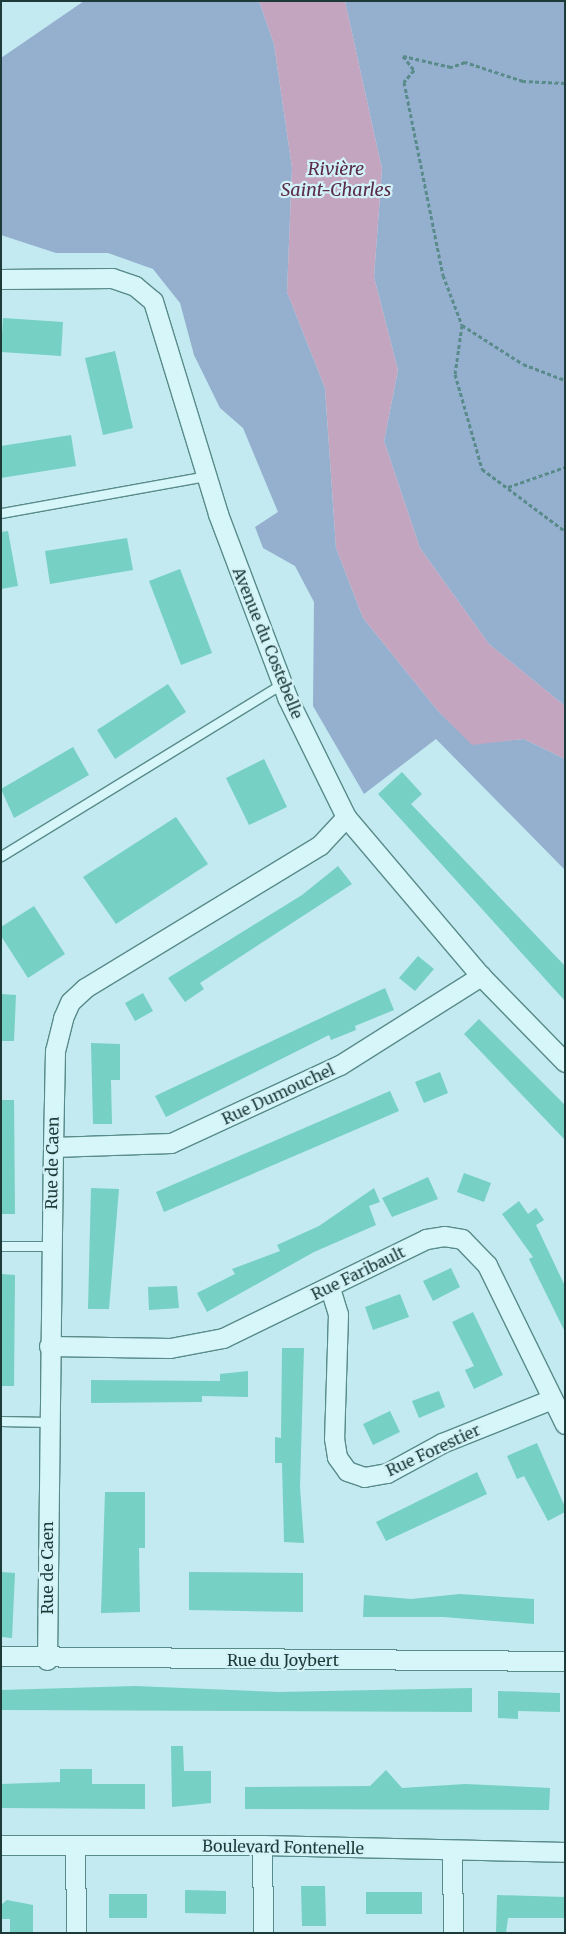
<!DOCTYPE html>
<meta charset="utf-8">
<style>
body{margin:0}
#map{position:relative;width:566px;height:1934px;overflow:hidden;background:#c2eaf0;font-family:Merriweather,serif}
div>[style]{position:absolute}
.green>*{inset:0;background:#95afcf}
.water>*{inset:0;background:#c3a5bf}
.building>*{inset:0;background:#76d0c3}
.path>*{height:3px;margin-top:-1.5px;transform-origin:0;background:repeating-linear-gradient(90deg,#588b89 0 4px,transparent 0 6.5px)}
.roads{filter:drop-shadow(1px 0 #588b89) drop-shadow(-1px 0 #588b89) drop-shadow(0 1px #588b89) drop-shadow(0 -1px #588b89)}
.service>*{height:9px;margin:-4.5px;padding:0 4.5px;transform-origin:4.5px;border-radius:4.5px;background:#d6f6fa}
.minor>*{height:19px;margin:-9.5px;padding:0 9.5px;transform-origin:9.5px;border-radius:9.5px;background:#d6f6fa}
span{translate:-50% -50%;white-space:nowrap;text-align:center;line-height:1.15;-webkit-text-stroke:4.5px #d2f2f7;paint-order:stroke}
.street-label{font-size:16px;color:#1d3a38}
.water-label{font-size:18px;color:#5b2c49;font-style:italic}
.frame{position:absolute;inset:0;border:2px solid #1d3a38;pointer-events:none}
</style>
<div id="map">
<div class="green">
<i style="clip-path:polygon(84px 1px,259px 1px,274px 44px,292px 168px,287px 292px,325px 388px,336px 548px,363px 618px,438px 711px,472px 744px,524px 739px,565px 759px,565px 870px,436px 739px,364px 794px,313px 706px,314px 602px,295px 566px,263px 548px,255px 527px,278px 512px,243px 428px,220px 408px,194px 355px,180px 303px,153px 269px,108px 253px,56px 253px,1px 235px,1px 58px)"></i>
<i style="clip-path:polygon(345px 1px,565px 1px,565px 706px,489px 644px,420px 548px,384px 441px,398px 370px,374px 277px,382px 169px)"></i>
</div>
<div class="water">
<i style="clip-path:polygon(259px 1px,345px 1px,382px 169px,374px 277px,398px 370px,384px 441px,420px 548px,489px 644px,565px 706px,565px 759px,524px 739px,472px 745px,438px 711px,363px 618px,336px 548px,325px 388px,287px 292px,292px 168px,274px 44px)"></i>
</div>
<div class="building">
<i style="clip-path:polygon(3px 318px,63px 322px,61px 356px,1px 352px)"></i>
<i style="clip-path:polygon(115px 351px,133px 428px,103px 435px,85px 358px)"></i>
<i style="clip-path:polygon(71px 435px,76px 466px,1px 478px,1px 446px)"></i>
<i style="clip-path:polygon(8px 531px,18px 586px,1px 589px,1px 532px)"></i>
<i style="clip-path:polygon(127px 538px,133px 570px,50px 584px,45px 551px)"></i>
<i style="clip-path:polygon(180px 569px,212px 653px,181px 665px,149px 581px)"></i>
<i style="clip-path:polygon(168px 684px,186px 712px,115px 759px,97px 730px)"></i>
<i style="clip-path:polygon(73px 747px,89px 775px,14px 818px,1px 789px)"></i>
<i style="clip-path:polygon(264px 759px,287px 807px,249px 825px,226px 778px)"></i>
<i style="clip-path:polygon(402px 772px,422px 794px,411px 804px,565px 966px,565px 1001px,378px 794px)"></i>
<i style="clip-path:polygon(176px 817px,208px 864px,116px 924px,83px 877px)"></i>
<i style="clip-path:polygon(338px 866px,352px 884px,200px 983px,204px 989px,185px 1002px,168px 978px,302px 895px)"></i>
<i style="clip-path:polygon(34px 906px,65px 954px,28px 978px,1px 936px,1px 927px)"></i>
<i style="clip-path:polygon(418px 956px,434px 969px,415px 991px,399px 978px)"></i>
<i style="clip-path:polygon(385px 988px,394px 1010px,355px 1026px,356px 1030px,331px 1040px,329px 1035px,166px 1117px,155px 1096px)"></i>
<i style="clip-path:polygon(143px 993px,153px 1011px,135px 1021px,125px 1003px)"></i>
<i style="clip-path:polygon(1px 994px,16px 995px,14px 1041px,1px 1041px)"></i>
<i style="clip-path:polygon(479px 1019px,565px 1105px,565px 1140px,464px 1034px)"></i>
<i style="clip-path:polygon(91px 1043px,120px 1044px,120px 1080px,111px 1080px,112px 1124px,93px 1124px)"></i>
<i style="clip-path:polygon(440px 1072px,448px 1093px,424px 1103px,415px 1082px)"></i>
<i style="clip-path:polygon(390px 1091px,399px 1111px,164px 1212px,156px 1192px)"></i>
<i style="clip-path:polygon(1px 1100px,14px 1100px,15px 1214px,1px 1214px)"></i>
<i style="clip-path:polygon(464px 1173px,491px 1183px,484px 1202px,457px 1192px)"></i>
<i style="clip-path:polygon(428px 1177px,438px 1199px,392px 1217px,382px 1198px)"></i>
<i style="clip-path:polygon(91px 1188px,119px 1189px,109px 1309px,88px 1309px)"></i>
<i style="clip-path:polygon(374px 1188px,380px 1202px,369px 1206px,376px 1225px,314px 1252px,207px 1312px,197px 1293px,235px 1274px,232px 1269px,280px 1251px,277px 1245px,319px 1226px)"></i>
<i style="clip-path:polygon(519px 1201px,528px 1214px,536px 1208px,544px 1220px,536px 1225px,565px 1286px,565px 1332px,529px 1259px,533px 1257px,502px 1214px)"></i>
<i style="clip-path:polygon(451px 1268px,460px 1287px,433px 1301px,423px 1281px)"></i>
<i style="clip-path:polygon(1px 1274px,15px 1275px,14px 1386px,1px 1386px)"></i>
<i style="clip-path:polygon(177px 1286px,179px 1308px,149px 1310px,148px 1287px)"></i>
<i style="clip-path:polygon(400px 1294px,409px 1317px,373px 1330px,365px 1307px)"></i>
<i style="clip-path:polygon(473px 1312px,503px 1375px,474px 1389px,465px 1370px,474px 1366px,452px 1322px)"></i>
<i style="clip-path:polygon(282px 1348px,304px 1348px,300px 1487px,304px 1543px,284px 1542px,282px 1463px,275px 1463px,275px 1437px,281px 1438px)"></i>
<i style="clip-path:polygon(248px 1371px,248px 1397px,202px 1396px,202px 1402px,91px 1403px,91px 1380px,220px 1381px,220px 1374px)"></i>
<i style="clip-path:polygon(439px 1391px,445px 1407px,419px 1418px,412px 1401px)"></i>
<i style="clip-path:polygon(390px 1411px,400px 1432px,373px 1445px,363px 1424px)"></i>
<i style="clip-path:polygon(537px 1443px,565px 1507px,565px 1512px,548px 1521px,524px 1476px,517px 1479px,507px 1456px)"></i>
<i style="clip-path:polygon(477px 1472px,487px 1494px,386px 1541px,376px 1522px)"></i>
<i style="clip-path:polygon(105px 1492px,145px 1492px,145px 1548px,139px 1548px,140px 1612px,101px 1613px)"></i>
<i style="clip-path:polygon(1px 1572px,15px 1573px,12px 1638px,1px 1637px)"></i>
<i style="clip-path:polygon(189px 1572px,303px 1573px,303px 1612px,189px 1610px)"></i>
<i style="clip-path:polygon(460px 1594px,534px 1599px,534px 1624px,443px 1617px,363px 1617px,364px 1595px,411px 1599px)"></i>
<i style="clip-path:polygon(135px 1686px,279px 1692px,472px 1688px,472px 1712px,1px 1710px,1px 1690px)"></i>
<i style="clip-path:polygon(498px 1691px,560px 1693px,560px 1712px,518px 1711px,518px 1719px,498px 1718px)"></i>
<i style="clip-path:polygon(171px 1746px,183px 1746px,184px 1771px,211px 1771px,211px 1803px,172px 1807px)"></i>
<i style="clip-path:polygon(60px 1769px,92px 1769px,92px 1784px,145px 1784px,145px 1809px,1px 1808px,1px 1784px,60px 1782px)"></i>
<i style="clip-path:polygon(386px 1770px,402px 1788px,465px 1784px,550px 1788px,549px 1810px,245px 1809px,245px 1787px,370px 1786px)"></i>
<i style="clip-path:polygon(301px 1886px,325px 1886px,326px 1926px,302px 1926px)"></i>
<i style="clip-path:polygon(185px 1890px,226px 1891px,226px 1914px,185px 1913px)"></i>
<i style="clip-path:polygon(366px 1892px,422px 1892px,422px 1914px,366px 1914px)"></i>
<i style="clip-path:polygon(109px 1894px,147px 1894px,147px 1918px,109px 1918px)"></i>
<i style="clip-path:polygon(497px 1895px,565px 1897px,565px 1918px,508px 1918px,506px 1933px,496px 1933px)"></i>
<i style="clip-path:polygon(7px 1900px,33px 1905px,33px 1933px,10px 1933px,10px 1919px,1px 1919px,1px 1905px)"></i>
</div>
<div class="path">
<i style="left:565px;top:83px;width:42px;rotate:-177.3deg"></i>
<i style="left:523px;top:81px;width:61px;rotate:-161.9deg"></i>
<i style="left:465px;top:62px;width:15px;rotate:160deg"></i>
<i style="left:451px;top:67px;width:49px;rotate:-167.1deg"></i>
<i style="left:403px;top:56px;width:18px;rotate:52deg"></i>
<i style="left:414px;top:70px;width:16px;rotate:130deg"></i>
<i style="left:404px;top:82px;width:197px;rotate:78.6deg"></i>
<i style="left:443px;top:275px;width:53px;rotate:69.2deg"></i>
<i style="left:462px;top:325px;width:72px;rotate:32.6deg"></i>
<i style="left:523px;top:364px;width:45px;rotate:20.9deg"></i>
<i style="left:462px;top:325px;width:49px;rotate:98.1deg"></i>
<i style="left:455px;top:374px;width:99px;rotate:74.1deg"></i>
<i style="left:482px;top:469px;width:104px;rotate:36.8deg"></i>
<i style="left:508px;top:487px;width:60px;rotate:-19.3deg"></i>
</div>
<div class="roads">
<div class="service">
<i style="left:1px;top:513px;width:209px;rotate:-10.2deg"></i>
<i style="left:1px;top:856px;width:329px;rotate:-31.5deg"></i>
<i style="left:1px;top:1246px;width:50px"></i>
<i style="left:1px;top:1421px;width:47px;rotate:1.2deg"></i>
</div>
<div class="minor">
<i style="left:1px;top:279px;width:111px;rotate:-0.5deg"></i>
<i style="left:112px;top:278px;width:24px;rotate:19deg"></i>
<i style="left:135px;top:286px;width:23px;rotate:40deg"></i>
<i style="left:153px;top:301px;width:223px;rotate:73deg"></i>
<i style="left:218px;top:514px;width:196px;rotate:69.3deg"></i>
<i style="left:287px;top:697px;width:134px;rotate:63.8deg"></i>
<i style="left:346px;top:817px;width:209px;rotate:49.7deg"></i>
<i style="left:481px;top:976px;width:120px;rotate:45.7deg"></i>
<i style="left:53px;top:1147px;width:118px;rotate:-1.9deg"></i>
<i style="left:171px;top:1143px;width:186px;rotate:-24.8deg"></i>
<i style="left:340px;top:1065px;width:167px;rotate:-32.3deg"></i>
<i style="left:330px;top:1288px;width:27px;rotate:73deg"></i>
<i style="left:338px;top:1314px;width:124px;rotate:91.8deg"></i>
<i style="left:334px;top:1438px;width:19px;rotate:81deg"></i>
<i style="left:337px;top:1457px;width:17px;rotate:54deg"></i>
<i style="left:347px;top:1471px;width:18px;rotate:19deg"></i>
<i style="left:364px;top:1477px;width:23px;rotate:-10deg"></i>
<i style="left:387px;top:1473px;width:63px;rotate:-28.6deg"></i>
<i style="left:442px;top:1443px;width:118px;rotate:-21.8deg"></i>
<i style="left:49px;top:1346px;width:121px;rotate:0.9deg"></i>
<i style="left:170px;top:1348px;width:54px;rotate:-10.7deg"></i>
<i style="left:223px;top:1338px;width:226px;rotate:-26deg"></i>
<i style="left:426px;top:1239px;width:18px;rotate:-9deg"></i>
<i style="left:444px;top:1236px;width:18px;rotate:9deg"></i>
<i style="left:462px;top:1239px;width:36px;rotate:46deg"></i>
<i style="left:487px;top:1265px;width:177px;rotate:63.9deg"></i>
<i style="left:1px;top:1656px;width:564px;rotate:0.51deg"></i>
<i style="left:47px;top:1660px;width:513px;rotate:-89.33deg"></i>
<i style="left:53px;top:1147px;width:96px;rotate:-88.8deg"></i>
<i style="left:55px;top:1051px;width:34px;rotate:-76deg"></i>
<i style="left:63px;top:1018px;width:17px;rotate:-66deg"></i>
<i style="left:70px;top:1002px;width:21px;rotate:-43deg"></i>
<i style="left:85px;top:988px;width:275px;rotate:-31.3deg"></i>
<i style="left:320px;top:845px;width:38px;rotate:-47deg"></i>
<i style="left:1px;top:1845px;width:261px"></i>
<i style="left:262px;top:1845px;width:303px;rotate:1.3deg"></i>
<i style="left:262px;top:1845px;width:88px;rotate:89.3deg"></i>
<i style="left:75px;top:1847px;width:86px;rotate:89.3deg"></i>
<i style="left:452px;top:1851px;width:82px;rotate:89.3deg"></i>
</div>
</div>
<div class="street-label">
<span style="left:268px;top:643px;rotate:68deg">Avenue du Costebelle</span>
<span style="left:278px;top:1094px;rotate:-25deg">Rue Dumouchel</span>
<span style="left:52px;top:1163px;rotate:-89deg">Rue de Caen</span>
<span style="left:358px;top:1273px;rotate:-26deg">Rue Faribault</span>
<span style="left:433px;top:1450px;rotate:-25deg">Rue Forestier</span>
<span style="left:47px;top:1568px;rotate:-90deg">Rue de Caen</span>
<span style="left:283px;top:1660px">Rue du Joybert</span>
<span style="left:283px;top:1847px;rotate:1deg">Boulevard Fontenelle</span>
</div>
<div class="water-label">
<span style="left:336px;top:180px">Rivière<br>Saint-Charles</span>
</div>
<div class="frame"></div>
</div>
